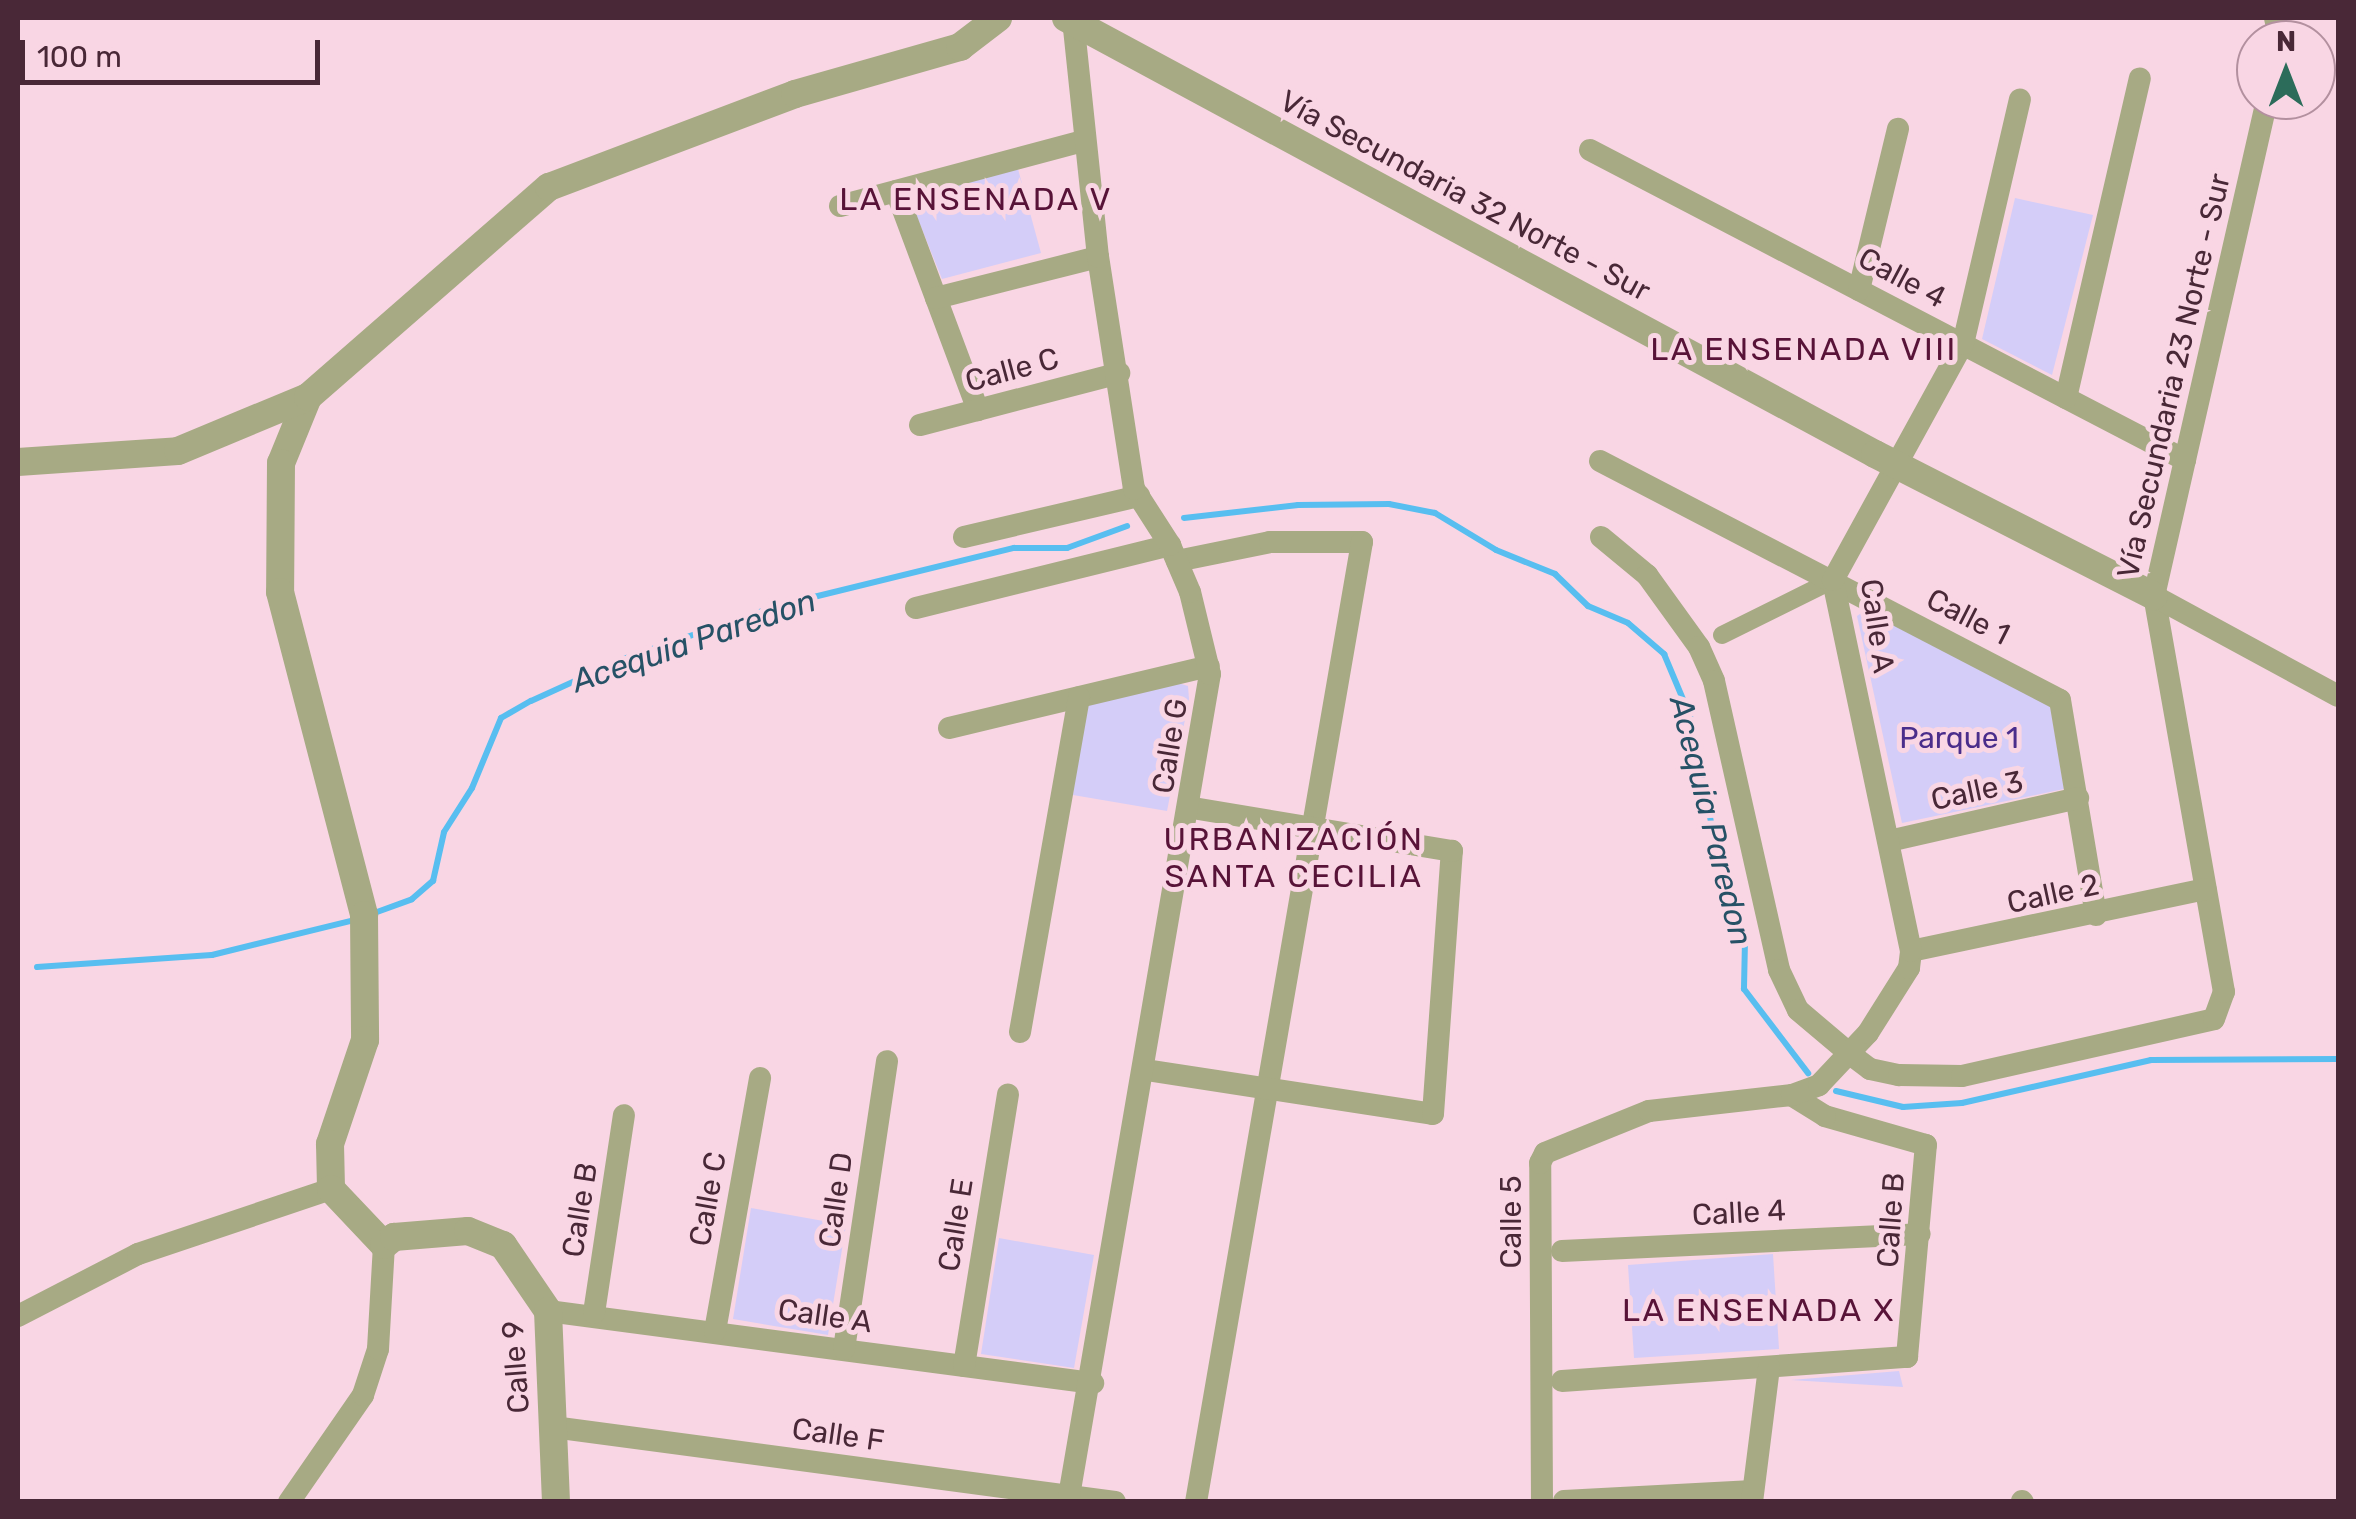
<!DOCTYPE html>
<meta charset="utf-8">
<style>
body{margin:0}
#map{position:relative;width:2356px;height:1519px;overflow:hidden;background:#f9d6e4;font-family:Rubik,sans-serif}
div>[style]{position:absolute}
.green>*{inset:0;background:#d4cdf8}
.stream>*{height:6px;margin:-3px;padding:0 3px;transform-origin:3px;border-radius:3px;background:#58bef0}
.pedestrian>*{height:18px;margin:-9px;padding:0 9px;transform-origin:9px;border-radius:9px;background:#a7aa84}
.minor>*{height:22px;margin:-11px;padding:0 11px;transform-origin:11px;border-radius:11px;background:#a7aa84}
.tertiary>*{height:28px;margin:-14px;padding:0 14px;transform-origin:14px;border-radius:14px;background:#a7aa84}
span{translate:-50% -50%;white-space:nowrap;text-align:center;line-height:1.15;-webkit-text-stroke:10px #f9d6e4;paint-order:stroke}
.street-label{font-size:30px;color:#492837}
.park-label{font-size:30px;color:#4a2d8b}
.neighbourhood-label{font-size:32px;color:#581338;letter-spacing:2.5px}
.water-label{font-size:32px;color:#265166;font-style:italic}
.frame{position:absolute;inset:0;border:20px solid #492837;pointer-events:none}
.north{position:absolute;left:2236px;top:20px;width:100px;height:100px;box-sizing:border-box;background:#f9d6e4;border:2px solid #b3909f;border-radius:50%;rotate:0deg;font-size:28px;font-weight:700;line-height:40px;text-align:center;color:#492837}
.north::after{content:'';display:block;margin:auto;width:35px;height:45px;background:#2c6c5a;clip-path:polygon(50% 0,100% 100%,50% 72%,0 100%)}
.scale{position:absolute;left:20px;top:40px;width:300px;height:45px;box-sizing:border-box;border:5px solid #492837;border-top:0;padding-left:12px;font-size:30px;line-height:35px;white-space:nowrap;color:#492837;-webkit-text-stroke:8px #f9d6e4;paint-order:stroke}
</style>
<div id="map">
<div class="green">
<i style="clip-path:polygon(1018px 169px,1041px 253px,942px 279px,913px 207px,916px 195px)"></i>
<i style="clip-path:polygon(2015px 198px,2093px 215px,2052px 375px,1982px 339px)"></i>
<i style="clip-path:polygon(1867px 609px,2050px 705px,2064px 789px,1902px 823px,1857px 616px)"></i>
<i style="clip-path:polygon(1178px 683px,1188px 686px,1189px 699px,1167px 811px,1073px 795px,1084px 706px)"></i>
<i style="clip-path:polygon(751px 1208px,846px 1225px,828px 1335px,733px 1319px)"></i>
<i style="clip-path:polygon(999px 1238px,1094px 1255px,1074px 1368px,981px 1354px)"></i>
<i style="clip-path:polygon(1773px 1254px,1779px 1349px,1634px 1358px,1628px 1265px)"></i>
<i style="clip-path:polygon(1899px 1371px,1903px 1387px,1791px 1380px)"></i>
</div>
<div class="stream">
<i style="left:1184px;top:518px;width:115px;rotate:-6.5deg"></i>
<i style="left:1298px;top:505px;width:91px;rotate:-0.6deg"></i>
<i style="left:1389px;top:504px;width:47px;rotate:11.1deg"></i>
<i style="left:1435px;top:513px;width:71px;rotate:31.2deg"></i>
<i style="left:1496px;top:550px;width:64px;rotate:22.1deg"></i>
<i style="left:1555px;top:574px;width:46px;rotate:44.1deg"></i>
<i style="left:1588px;top:606px;width:43px;rotate:23deg"></i>
<i style="left:1628px;top:623px;width:48px;rotate:40.7deg"></i>
<i style="left:1664px;top:654px;width:67px;rotate:67.2deg"></i>
<i style="left:1690px;top:716px;width:145px;rotate:78.8deg"></i>
<i style="left:1718px;top:858px;width:86px;rotate:71.8deg"></i>
<i style="left:1745px;top:940px;width:49px;rotate:91.2deg"></i>
<i style="left:1744px;top:989px;width:106px;rotate:52.7deg"></i>
<i style="left:377px;top:912px;width:37px;rotate:-20deg"></i>
<i style="left:412px;top:899px;width:28px;rotate:-41deg"></i>
<i style="left:433px;top:881px;width:50px;rotate:-77.3deg"></i>
<i style="left:444px;top:832px;width:52px;rotate:-57.5deg"></i>
<i style="left:472px;top:788px;width:76px;rotate:-67.5deg"></i>
<i style="left:501px;top:718px;width:34px;rotate:-30deg"></i>
<i style="left:531px;top:701px;width:101px;rotate:-24.5deg"></i>
<i style="left:623px;top:659px;width:163px;rotate:-19deg"></i>
<i style="left:777px;top:606px;width:244px;rotate:-13.8deg"></i>
<i style="left:1014px;top:548px;width:53px"></i>
<i style="left:1067px;top:548px;width:64px;rotate:-20.1deg"></i>
<i style="left:37px;top:967px;width:175px;rotate:-3.9deg"></i>
<i style="left:212px;top:955px;width:142px;rotate:-13.8deg"></i>
<i style="left:1836px;top:1091px;width:69px;rotate:13.4deg"></i>
<i style="left:1903px;top:1107px;width:59px;rotate:-3.9deg"></i>
<i style="left:1962px;top:1103px;width:194px;rotate:-12.8deg"></i>
<i style="left:2151px;top:1060px;width:187px;rotate:-0.3deg"></i>
</div>
<div class="pedestrian">
<i style="left:1722px;top:635px;width:124px;rotate:-26.4deg"></i>
</div>
<div class="minor">
<i style="left:2275px;top:18px;width:23px;rotate:77deg"></i>
<i style="left:1590px;top:150px;width:671px;rotate:27.52deg"></i>
<i style="left:896px;top:191px;width:234px;rotate:69.5deg"></i>
<i style="left:840px;top:206px;width:252px;rotate:-15deg"></i>
<i style="left:1859px;top:290px;width:166px;rotate:-76.4deg"></i>
<i style="left:936px;top:298px;width:167px;rotate:-14.2deg"></i>
<i style="left:2066px;top:398px;width:328px;rotate:-77deg"></i>
<i style="left:920px;top:425px;width:206px;rotate:-14.6deg"></i>
<i style="left:1600px;top:461px;width:518px;rotate:27.45deg"></i>
<i style="left:2060px;top:700px;width:218px;rotate:80.5deg"></i>
<i style="left:964px;top:537px;width:180px;rotate:-13.2deg"></i>
<i style="left:1601px;top:537px;width:60px;rotate:39.6deg"></i>
<i style="left:1647px;top:575px;width:89px;rotate:54.2deg"></i>
<i style="left:1699px;top:647px;width:37px;rotate:66deg"></i>
<i style="left:1714px;top:681px;width:296px;rotate:77.3deg"></i>
<i style="left:1779px;top:970px;width:44px;rotate:64.6deg"></i>
<i style="left:1798px;top:1010px;width:68px;rotate:40.2deg"></i>
<i style="left:1850px;top:1054px;width:25px;rotate:37deg"></i>
<i style="left:1870px;top:1069px;width:30px;rotate:12deg"></i>
<i style="left:1899px;top:1075px;width:63px;rotate:0.9deg"></i>
<i style="left:1962px;top:1076px;width:258px;rotate:-12.7deg"></i>
<i style="left:2214px;top:1019px;width:29px;rotate:-70deg"></i>
<i style="left:2224px;top:992px;width:402px;rotate:-100deg"></i>
<i style="left:2154px;top:596px;width:509px;rotate:-77.17deg"></i>
<i style="left:1177px;top:561px;width:95px;rotate:-11.5deg"></i>
<i style="left:1270px;top:542px;width:92px"></i>
<i style="left:1362px;top:542px;width:974px;rotate:99.81deg"></i>
<i style="left:2154px;top:596px;width:209px;rotate:28.5deg"></i>
<i style="left:916px;top:608px;width:262px;rotate:-13.9deg"></i>
<i style="left:949px;top:728px;width:267px;rotate:-13.4deg"></i>
<i style="left:1889px;top:841px;width:194px;rotate:-12.8deg"></i>
<i style="left:1911px;top:951px;width:301px;rotate:-11.9deg"></i>
<i style="left:1020px;top:1032px;width:340px;rotate:-80deg"></i>
<i style="left:1146px;top:1070px;width:290px;rotate:8.7deg"></i>
<i style="left:1433px;top:1114px;width:264px;rotate:-85.9deg"></i>
<i style="left:1452px;top:851px;width:265px;rotate:-170.6deg"></i>
<i style="left:1562px;top:1251px;width:358px;rotate:-2.7deg"></i>
<i style="left:548px;top:1311px;width:550px;rotate:7.53deg"></i>
<i style="left:594px;top:1313px;width:200px;rotate:-81.4deg"></i>
<i style="left:18px;top:1316px;width:135px;rotate:-27.3deg"></i>
<i style="left:138px;top:1254px;width:204px;rotate:-18.6deg"></i>
<i style="left:715px;top:1331px;width:257px;rotate:-79.9deg"></i>
<i style="left:844px;top:1349px;width:291px;rotate:-81.5deg"></i>
<i style="left:964px;top:1366px;width:275px;rotate:-80.8deg"></i>
<i style="left:1562px;top:1381px;width:346px;rotate:-4deg"></i>
<i style="left:1907px;top:1357px;width:213px;rotate:-84.9deg"></i>
<i style="left:1926px;top:1145px;width:105px;rotate:-164deg"></i>
<i style="left:1825px;top:1116px;width:39px;rotate:-148deg"></i>
<i style="left:553px;top:1427px;width:567px;rotate:7.6deg"></i>
<i style="left:1069px;top:1496px;width:834px;rotate:-80.27deg"></i>
<i style="left:1210px;top:674px;width:84px;rotate:-103.7deg"></i>
<i style="left:1190px;top:592px;width:51px;rotate:-113.1deg"></i>
<i style="left:1170px;top:545px;width:67px;rotate:-122.7deg"></i>
<i style="left:1134px;top:489px;width:235px;rotate:-98.8deg"></i>
<i style="left:1098px;top:257px;width:240px;rotate:-96deg"></i>
<i style="left:1564px;top:1501px;width:189px;rotate:-3deg"></i>
<i style="left:2022px;top:1501px;width:1px;rotate:45deg"></i>
<i style="left:289px;top:1502px;width:130px;rotate:-55.3deg"></i>
<i style="left:363px;top:1395px;width:48px;rotate:-71.9deg"></i>
<i style="left:378px;top:1349px;width:104px;rotate:-86.7deg"></i>
<i style="left:1542px;top:1502px;width:339px;rotate:-90.3deg"></i>
<i style="left:1540px;top:1163px;width:11px;rotate:-63deg"></i>
<i style="left:1545px;top:1153px;width:112px;rotate:-22deg"></i>
<i style="left:1649px;top:1111px;width:144px;rotate:-6.4deg"></i>
<i style="left:1792px;top:1095px;width:29px;rotate:-20deg"></i>
<i style="left:1819px;top:1085px;width:71px;rotate:-46.7deg"></i>
<i style="left:1868px;top:1033px;width:77px;rotate:-57.8deg"></i>
<i style="left:1909px;top:968px;width:17px;rotate:-83deg"></i>
<i style="left:1911px;top:951px;width:379px;rotate:-101.9deg"></i>
<i style="left:1833px;top:580px;width:269px;rotate:-61.2deg"></i>
<i style="left:1963px;top:344px;width:251px;rotate:-76.9deg"></i>
<i style="left:1752px;top:1502px;width:136px;rotate:-82.8deg"></i>
</div>
<div class="tertiary">
<i style="left:1066px;top:18px;width:919px;rotate:28.32deg"></i>
<i style="left:1875px;top:454px;width:313px;rotate:27deg"></i>
<i style="left:308px;top:397px;width:71px;rotate:112.2deg"></i>
<i style="left:281px;top:463px;width:129px;rotate:90.4deg"></i>
<i style="left:280px;top:592px;width:334px;rotate:75.4deg"></i>
<i style="left:364px;top:915px;width:125px;rotate:89.5deg"></i>
<i style="left:365px;top:1040px;width:110px;rotate:108.6deg"></i>
<i style="left:330px;top:1144px;width:45px;rotate:88.7deg"></i>
<i style="left:331px;top:1189px;width:77px;rotate:46.6deg"></i>
<i style="left:384px;top:1245px;width:13px;rotate:-39deg"></i>
<i style="left:394px;top:1237px;width:74px;rotate:-4.6deg"></i>
<i style="left:468px;top:1231px;width:38px;rotate:22deg"></i>
<i style="left:503px;top:1245px;width:80px;rotate:55.7deg"></i>
<i style="left:548px;top:1311px;width:191px;rotate:87.6deg"></i>
<i style="left:18px;top:462px;width:160px;rotate:-3.9deg"></i>
<i style="left:178px;top:451px;width:141px;rotate:-22.6deg"></i>
<i style="left:308px;top:397px;width:320px;rotate:-41.1deg"></i>
<i style="left:549px;top:187px;width:263px;rotate:-20.7deg"></i>
<i style="left:795px;top:94px;width:172px;rotate:-15.9deg"></i>
<i style="left:960px;top:47px;width:48px;rotate:-37.3deg"></i>
</div>
<div class="street-label">
<span style="left:1465px;top:196px;rotate:28deg">Vía Secundaria 32 Norte - Sur</span>
<span style="left:1902px;top:278px;rotate:28deg">Calle 4</span>
<span style="left:1012px;top:370px;rotate:-15deg">Calle C</span>
<span style="left:2174px;top:376px;rotate:-77deg">Vía Secundaria 23 Norte - Sur</span>
<span style="left:1968px;top:617px;rotate:27deg">Calle 1</span>
<span style="left:1877px;top:626px;rotate:82deg">Calle A</span>
<span style="left:1170px;top:746px;rotate:-81deg">Calle G</span>
<span style="left:1977px;top:791px;rotate:-12deg">Calle 3</span>
<span style="left:2053px;top:894px;rotate:-12deg">Calle 2</span>
<span style="left:708px;top:1199px;rotate:-80deg">Calle C</span>
<span style="left:836px;top:1200px;rotate:-82deg">Calle D</span>
<span style="left:580px;top:1210px;rotate:-81deg">Calle B</span>
<span style="left:1739px;top:1213px;rotate:-3deg">Calle 4</span>
<span style="left:1891px;top:1220px;rotate:-86deg">Calle B</span>
<span style="left:1511px;top:1222px;rotate:-90deg">Calle 5</span>
<span style="left:956px;top:1225px;rotate:-81deg">Calle E</span>
<span style="left:825px;top:1316px;rotate:8deg">Calle A</span>
<span style="left:516px;top:1367px;rotate:-94deg">Calle 9</span>
<span style="left:838px;top:1435px;rotate:8deg">Calle F</span>
</div>
<div class="park-label">
<span style="left:1959px;top:738px">Parque 1</span>
</div>
<div class="neighbourhood-label">
<span style="left:976px;top:199px">LA ENSENADA V</span>
<span style="left:1804px;top:349px">LA ENSENADA VIII</span>
<span style="left:1294px;top:858px">URBANIZACIÓN<br>SANTA CECILIA</span>
<span style="left:1759px;top:1310px">LA ENSENADA X</span>
</div>
<div class="water-label">
<span style="left:694px;top:641px;rotate:-19deg">Acequia Paredon</span>
<span style="left:1711px;top:821px;rotate:76deg">Acequia Paredon</span>
</div>
<div class="frame"></div>
<div class="north">N</div>
<div class="scale">100 m</div>
</div>
